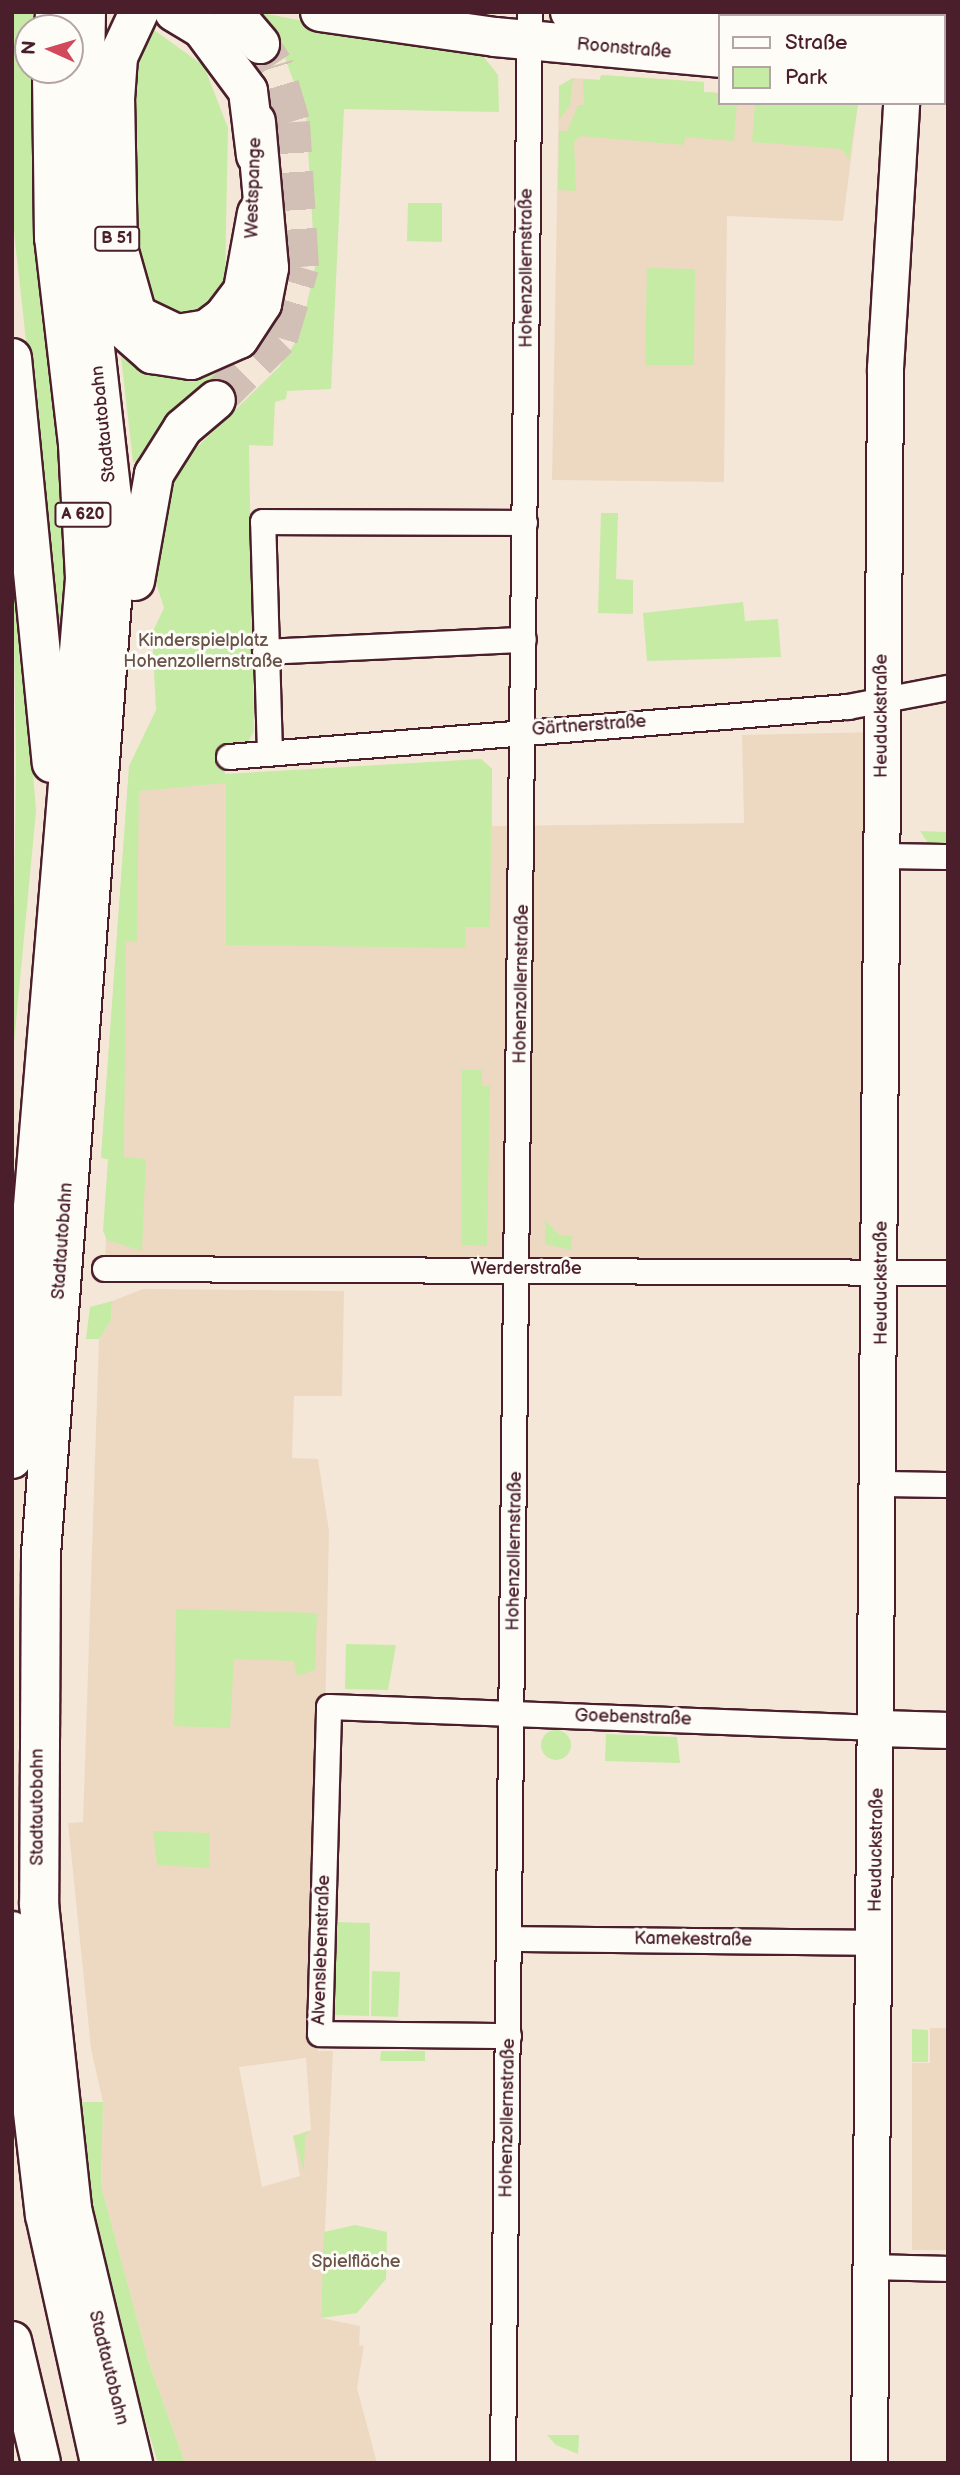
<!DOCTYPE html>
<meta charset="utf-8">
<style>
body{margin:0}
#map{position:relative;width:960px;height:2475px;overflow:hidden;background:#f4e7d8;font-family:"Balsamiq Sans",sans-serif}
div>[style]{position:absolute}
.built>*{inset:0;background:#edd9c2}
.green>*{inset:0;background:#c6eba5}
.round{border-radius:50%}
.highway-tunnel>*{height:38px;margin-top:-19px;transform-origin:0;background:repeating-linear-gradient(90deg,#d2bfb5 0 38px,transparent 0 57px)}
.roads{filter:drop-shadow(2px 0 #4a1f2b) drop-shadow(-2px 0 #4a1f2b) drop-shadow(0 2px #4a1f2b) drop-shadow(0 -2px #4a1f2b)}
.street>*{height:24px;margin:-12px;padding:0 12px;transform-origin:12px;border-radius:12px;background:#fdfcf7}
.secondary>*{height:35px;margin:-17.5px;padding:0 17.5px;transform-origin:17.5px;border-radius:17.5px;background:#fdfcf7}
.primary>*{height:38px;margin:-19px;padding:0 19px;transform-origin:19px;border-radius:19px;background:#fdfcf7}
.highway>*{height:38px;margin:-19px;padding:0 19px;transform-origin:19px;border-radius:19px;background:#fdfcf7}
span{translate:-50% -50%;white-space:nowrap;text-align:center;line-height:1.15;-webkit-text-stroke:6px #fdfcf7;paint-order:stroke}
.shield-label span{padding:2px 5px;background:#fdfcf7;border:2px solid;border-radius:5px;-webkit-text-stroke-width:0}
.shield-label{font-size:16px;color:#4a1f2b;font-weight:700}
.street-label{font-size:18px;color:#4a1f2b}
.park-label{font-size:18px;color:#69524a}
.frame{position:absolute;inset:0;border:14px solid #4a1f2b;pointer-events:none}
.legend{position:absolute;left:718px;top:14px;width:228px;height:91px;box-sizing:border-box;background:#fdfcf7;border:2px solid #b5a4a5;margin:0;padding:9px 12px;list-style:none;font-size:21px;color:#4a1f2b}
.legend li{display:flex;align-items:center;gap:14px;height:35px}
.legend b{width:35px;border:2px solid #b5a4a5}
.north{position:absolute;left:14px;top:14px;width:70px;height:70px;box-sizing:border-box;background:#fdfcf7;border:2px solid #b5a4a5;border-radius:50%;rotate:274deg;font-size:19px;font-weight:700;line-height:28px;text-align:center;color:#4a1f2b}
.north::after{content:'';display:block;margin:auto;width:24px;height:32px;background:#d1495b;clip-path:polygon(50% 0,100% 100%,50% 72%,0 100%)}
</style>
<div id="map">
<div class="built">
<i style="clip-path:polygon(601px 75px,704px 82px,704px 92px,720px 93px,720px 103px,858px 104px,843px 221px,727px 216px,724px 482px,552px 480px,559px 86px,573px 78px,600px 80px)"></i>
<i style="clip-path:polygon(881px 732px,883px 1272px,105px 1269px,108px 1159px,101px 1158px,128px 784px,481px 759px,492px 769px,492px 826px,744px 823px,742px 735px)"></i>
<i style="clip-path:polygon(evenodd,143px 1289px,344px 1291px,342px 1396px,294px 1396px,292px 1458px,318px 1459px,329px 1531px,318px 2051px,333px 2051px,321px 2318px,360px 2326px,359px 2345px,364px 2346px,357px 2388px,377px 2463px,185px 2463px,149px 2363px,101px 2185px,103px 2102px,91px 2049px,68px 1823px,83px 1822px,99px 1339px,111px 1321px,112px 1301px,143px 1289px,306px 2058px,311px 2130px,293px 2136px,300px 2176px,262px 2187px,239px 2067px,306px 2058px)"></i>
<i style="clip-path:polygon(930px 2028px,948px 2028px,948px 2250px,912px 2250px,912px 2063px,930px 2063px)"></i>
</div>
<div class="green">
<i style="clip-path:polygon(12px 12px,40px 12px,39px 28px,28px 28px,28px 70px,36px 70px,34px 176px,68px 505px,64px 684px,12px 214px)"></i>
<i style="clip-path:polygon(257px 12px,483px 56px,498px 75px,499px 112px,344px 109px,331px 389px,287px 391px,286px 399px,275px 402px,273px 446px,249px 445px,254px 731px,248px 742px,223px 748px,225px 774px,481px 759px,492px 769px,490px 927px,466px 927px,465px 948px,226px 945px,226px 783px,139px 791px,137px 941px,126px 942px,124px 1157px,146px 1159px,142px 1251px,107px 1240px,103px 1231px,108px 1159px,101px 1158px,129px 766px,156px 710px,152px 633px,164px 608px,152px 570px,162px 499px,188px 456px,279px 367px,300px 335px,315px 267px,306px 115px,282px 50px)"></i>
<i style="clip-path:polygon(150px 27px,204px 66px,228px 128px,225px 277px,218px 300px,188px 319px,155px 309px,138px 285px,132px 76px)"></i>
<i style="clip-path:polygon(601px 75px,704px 82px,704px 92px,720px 93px,720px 103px,737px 103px,734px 141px,685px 137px,684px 145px,581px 136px,574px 142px,576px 191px,558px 190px,559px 131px,567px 131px,578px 105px,584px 105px,583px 79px,600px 80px)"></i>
<i style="clip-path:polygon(573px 78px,570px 105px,559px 120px,559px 86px)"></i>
<i style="clip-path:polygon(755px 103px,858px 104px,849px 160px,842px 149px,752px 142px)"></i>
<i style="clip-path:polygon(408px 203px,442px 203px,442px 242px,407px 241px)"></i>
<i style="clip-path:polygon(647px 268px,695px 269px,694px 365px,645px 365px)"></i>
<i style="clip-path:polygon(120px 348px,239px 358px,177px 417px,145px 463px,133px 462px)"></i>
<i style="clip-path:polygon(12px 505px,36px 811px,12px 1064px,16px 762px)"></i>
<i style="clip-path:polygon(601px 513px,618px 513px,616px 579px,633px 580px,633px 614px,598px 613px)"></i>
<i style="clip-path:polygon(743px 602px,745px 621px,778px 619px,781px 657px,647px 661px,643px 613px)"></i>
<i style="clip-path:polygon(920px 831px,948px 832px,948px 844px,928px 843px)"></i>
<i style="clip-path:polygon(462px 1070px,482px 1070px,482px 1086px,490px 1086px,487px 1246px,461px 1245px)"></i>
<i style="clip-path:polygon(545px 1220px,559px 1235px,572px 1236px,571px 1250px,545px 1244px)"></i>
<i style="clip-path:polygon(112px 1301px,111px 1321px,99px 1339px,86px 1339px,90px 1307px)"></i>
<i style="clip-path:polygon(176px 1609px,317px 1613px,315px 1670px,297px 1676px,294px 1661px,234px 1659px,230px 1728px,174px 1726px)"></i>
<i style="clip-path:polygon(346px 1644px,396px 1645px,388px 1690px,345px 1689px)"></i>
<i class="round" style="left:541px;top:1730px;width:30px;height:30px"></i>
<i style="clip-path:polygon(606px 1734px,677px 1737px,680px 1763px,605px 1761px)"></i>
<i style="clip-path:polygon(153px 1831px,210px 1833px,209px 1868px,157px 1865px)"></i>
<i style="clip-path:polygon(336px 1922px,370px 1923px,369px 2016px,334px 2015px)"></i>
<i style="clip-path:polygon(372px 1971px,400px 1972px,398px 2017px,371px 2016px)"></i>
<i style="clip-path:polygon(912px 2029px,928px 2030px,928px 2062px,912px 2062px)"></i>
<i style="clip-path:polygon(381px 2051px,425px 2051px,425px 2061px,380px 2061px)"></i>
<i style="clip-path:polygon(75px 2102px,103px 2102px,101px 2185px,149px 2363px,185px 2463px,158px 2463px,145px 2420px,90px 2208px)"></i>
<i style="clip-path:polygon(311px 2131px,305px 2136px,304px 2171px,293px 2136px)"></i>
<i style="clip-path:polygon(355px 2225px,387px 2232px,386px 2279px,357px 2313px,321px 2318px,324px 2232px)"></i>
<i style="clip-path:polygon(547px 2435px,579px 2435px,578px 2454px,556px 2445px)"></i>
</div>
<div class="highway-tunnel">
<i style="left:216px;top:400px;width:88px;rotate:-44.5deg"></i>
<i style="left:279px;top:338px;width:74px;rotate:-73.5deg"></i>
<i style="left:300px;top:267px;width:145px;rotate:-93.6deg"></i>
<i style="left:291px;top:122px;width:59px;rotate:-106.6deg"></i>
<i style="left:274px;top:65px;width:25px;rotate:-124deg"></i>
</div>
<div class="roads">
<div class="street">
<i style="left:265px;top:652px;width:259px;rotate:-2.7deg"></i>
<i style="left:270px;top:753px;width:231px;rotate:-91.7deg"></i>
<i style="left:263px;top:522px;width:262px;rotate:0.2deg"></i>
<i style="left:229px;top:757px;width:621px;rotate:-4.62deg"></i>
<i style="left:848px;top:707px;width:102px;rotate:-10.8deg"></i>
<i style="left:881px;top:856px;width:67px;rotate:0.9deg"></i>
<i style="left:105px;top:1269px;width:843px;rotate:0.27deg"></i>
<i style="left:881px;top:1484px;width:67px;rotate:0.9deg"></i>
<i style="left:510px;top:1939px;width:366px;rotate:0.6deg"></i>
<i style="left:509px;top:2036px;width:189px;rotate:-179.4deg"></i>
<i style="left:320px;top:2034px;width:327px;rotate:-88.4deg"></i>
<i style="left:329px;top:1707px;width:550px;rotate:2.19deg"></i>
<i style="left:872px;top:2267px;width:76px;rotate:1.5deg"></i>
<i style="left:503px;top:2463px;width:2451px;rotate:-89.37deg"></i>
</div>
<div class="secondary">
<i style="left:879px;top:1728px;width:69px;rotate:1.7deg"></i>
<i style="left:869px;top:2463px;width:2095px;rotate:-89.56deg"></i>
<i style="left:885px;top:368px;width:265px;rotate:-86.5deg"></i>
</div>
<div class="primary">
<i style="left:139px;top:12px;width:50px;rotate:115deg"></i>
<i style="left:118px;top:57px;width:39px;rotate:94deg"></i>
<i style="left:115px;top:96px;width:152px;rotate:88.9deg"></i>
<i style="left:118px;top:248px;width:70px;rotate:74.2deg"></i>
<i style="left:137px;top:315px;width:44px;rotate:25.4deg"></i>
<i style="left:177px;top:334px;width:30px;rotate:-9deg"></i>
<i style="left:207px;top:329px;width:20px;rotate:-37deg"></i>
<i style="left:223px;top:317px;width:34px;rotate:-53deg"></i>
<i style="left:243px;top:290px;width:78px;rotate:-79.7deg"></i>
<i style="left:174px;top:12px;width:33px;rotate:31deg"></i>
<i style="left:202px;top:29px;width:77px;rotate:53.4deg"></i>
<i style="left:248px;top:91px;width:65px;rotate:83deg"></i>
<i style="left:320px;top:12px;width:177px;rotate:8.1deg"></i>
<i style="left:495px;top:37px;width:226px;rotate:5.3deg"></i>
<i style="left:570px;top:12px;width:151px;rotate:5deg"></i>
<i style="left:923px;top:16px;width:4px;rotate:-76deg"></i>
</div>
<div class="highway">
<i style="left:86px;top:12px;width:222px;rotate:91deg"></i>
<i style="left:82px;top:234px;width:265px;rotate:83.5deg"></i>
<i style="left:112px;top:497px;width:77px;rotate:88.5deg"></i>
<i style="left:114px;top:574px;width:983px;rotate:94.26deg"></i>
<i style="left:41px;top:1554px;width:350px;rotate:90.3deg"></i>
<i style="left:39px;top:1904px;width:307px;rotate:83.8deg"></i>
<i style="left:72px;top:2209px;width:261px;rotate:76.5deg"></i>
<i style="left:233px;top:12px;width:42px;rotate:49.8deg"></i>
<i style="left:54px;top:28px;width:16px;rotate:-86deg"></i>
<i style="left:103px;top:282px;width:37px;rotate:77deg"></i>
<i style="left:111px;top:318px;width:55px;rotate:41.3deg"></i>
<i style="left:152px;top:354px;width:39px;rotate:9deg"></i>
<i style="left:191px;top:360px;width:52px;rotate:-23.6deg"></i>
<i style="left:239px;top:339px;width:42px;rotate:-56.7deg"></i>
<i style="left:262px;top:304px;width:37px;rotate:-79deg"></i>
<i style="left:269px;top:268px;width:147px;rotate:-95.1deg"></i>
<i style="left:12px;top:358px;width:407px;rotate:84.4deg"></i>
<i style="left:135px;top:581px;width:109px;rotate:-79.9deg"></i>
<i style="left:154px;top:474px;width:54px;rotate:-57.8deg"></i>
<i style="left:183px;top:428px;width:43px;rotate:-40.3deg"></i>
<i style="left:12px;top:1459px;width:884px;rotate:-85.26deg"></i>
<i style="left:85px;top:578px;width:134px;rotate:-93deg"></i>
<i style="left:78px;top:444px;width:207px;rotate:-96.6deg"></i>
<i style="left:54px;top:238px;width:168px;rotate:-90.7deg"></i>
<i style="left:12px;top:1931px;width:286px;rotate:83.4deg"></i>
<i style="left:45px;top:2215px;width:254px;rotate:77.5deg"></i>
<i style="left:12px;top:2341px;width:125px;rotate:76.6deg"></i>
</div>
</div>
<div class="shield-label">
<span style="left:117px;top:239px">B 51</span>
<span style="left:83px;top:515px">A 620</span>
</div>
<div class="street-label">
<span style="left:624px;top:49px;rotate:5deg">Roonstraße</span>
<span style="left:254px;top:188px;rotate:-88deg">Westspange</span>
<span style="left:527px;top:268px;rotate:-90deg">Hohenzollernstraße</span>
<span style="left:104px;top:424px;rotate:-96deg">Stadtautobahn</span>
<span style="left:882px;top:716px;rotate:-90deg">Heuduckstraße</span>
<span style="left:589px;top:726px;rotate:-4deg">Gärtnerstraße</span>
<span style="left:522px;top:984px;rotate:-89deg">Hohenzollernstraße</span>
<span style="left:63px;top:1241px;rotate:-86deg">Stadtautobahn</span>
<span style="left:526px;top:1269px">Werderstraße</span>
<span style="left:882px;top:1283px;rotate:-90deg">Heuduckstraße</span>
<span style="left:515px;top:1551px;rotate:-89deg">Hohenzollernstraße</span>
<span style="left:633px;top:1718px;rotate:2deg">Goebenstraße</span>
<span style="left:38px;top:1807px;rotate:-90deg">Stadtautobahn</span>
<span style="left:877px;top:1850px;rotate:-89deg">Heuduckstraße</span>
<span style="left:693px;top:1940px;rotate:1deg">Kamekestraße</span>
<span style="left:322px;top:1950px;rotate:-88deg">Alvenslebenstraße</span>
<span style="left:508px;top:2118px;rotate:-89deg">Hohenzollernstraße</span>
<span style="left:108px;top:2368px;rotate:76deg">Stadtautobahn</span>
</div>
<div class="park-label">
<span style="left:203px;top:652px">Kinderspielplatz<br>Hohenzollernstraße</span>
<span style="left:356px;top:2262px">Spielfläche</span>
</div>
<div class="frame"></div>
<ul class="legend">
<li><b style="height:9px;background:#fdfcf7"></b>Straße</li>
<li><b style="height:19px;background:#c6eba5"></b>Park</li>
</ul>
<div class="north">N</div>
</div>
